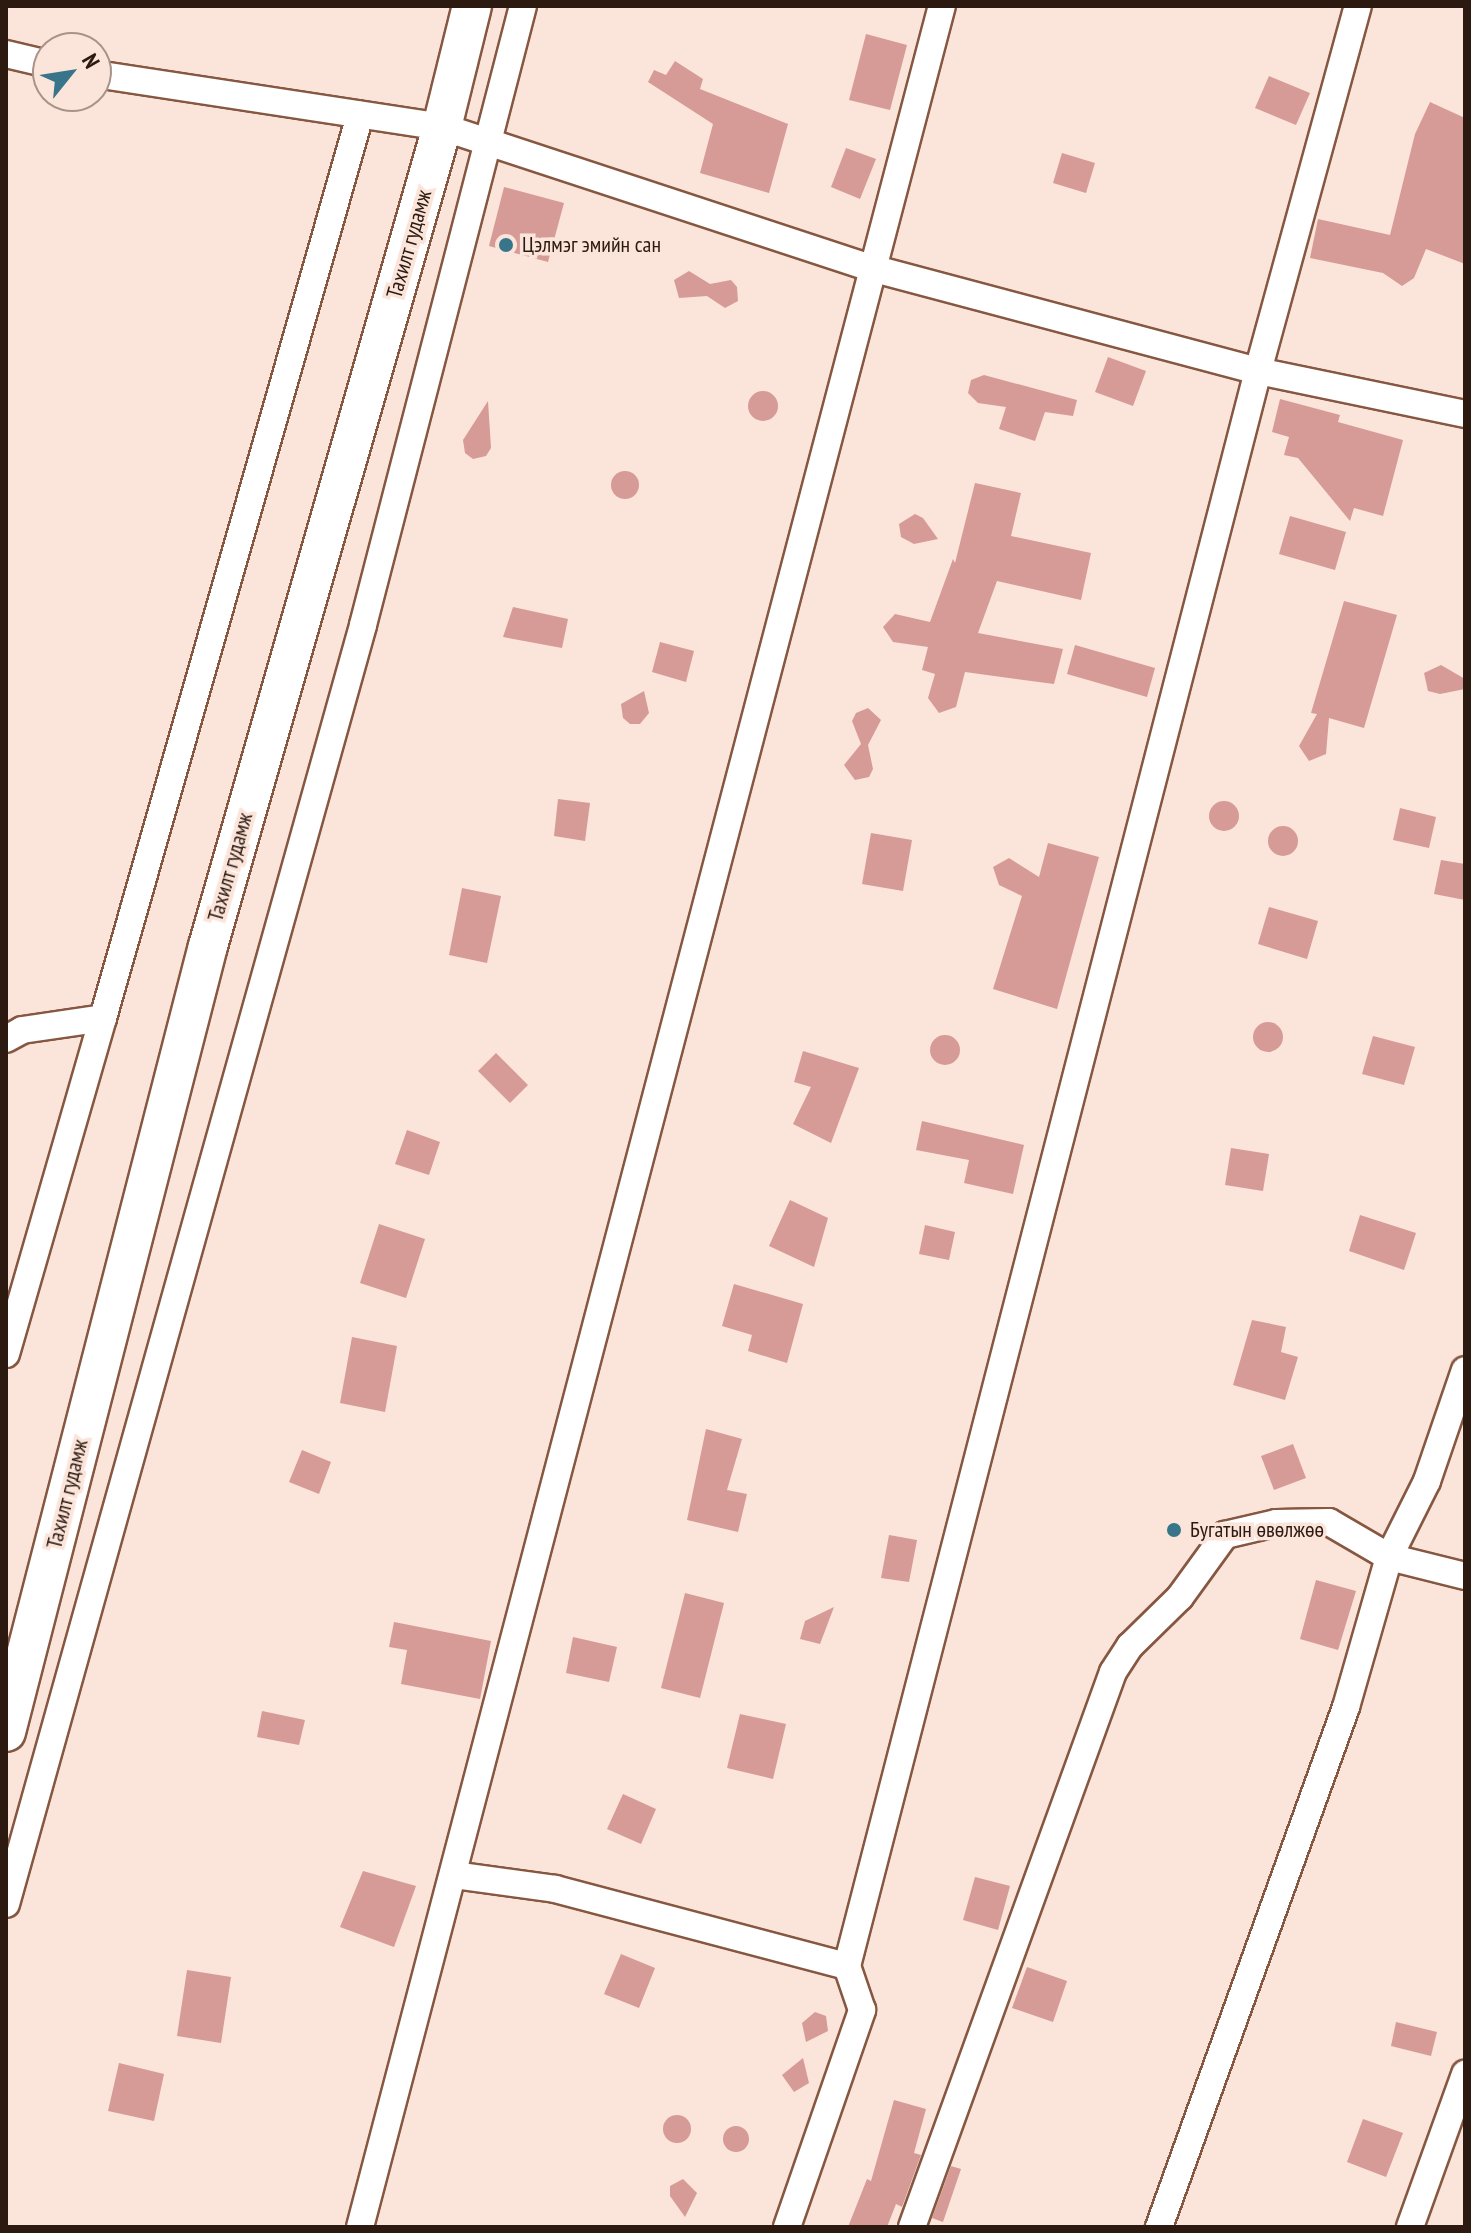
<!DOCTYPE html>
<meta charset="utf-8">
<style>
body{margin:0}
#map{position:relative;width:1471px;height:2233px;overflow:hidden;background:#fbe4da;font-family:"PT Sans Narrow",sans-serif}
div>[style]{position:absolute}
.building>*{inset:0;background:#d69b96}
.round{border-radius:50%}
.roads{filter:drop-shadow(2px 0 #865741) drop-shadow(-2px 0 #865741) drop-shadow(0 2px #865741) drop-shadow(0 -2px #865741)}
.minor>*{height:26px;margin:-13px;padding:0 13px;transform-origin:13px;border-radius:13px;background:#fff}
.secondary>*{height:38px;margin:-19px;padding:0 19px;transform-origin:19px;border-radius:19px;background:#fff}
.dots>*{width:22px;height:22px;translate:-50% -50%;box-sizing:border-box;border:4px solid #fbe4da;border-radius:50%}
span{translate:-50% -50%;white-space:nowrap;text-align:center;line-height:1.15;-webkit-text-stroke:7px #fbe4da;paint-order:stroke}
.street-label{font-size:22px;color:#2c1910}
.poi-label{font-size:22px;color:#2c1910}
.left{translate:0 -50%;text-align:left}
.frame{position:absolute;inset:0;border:8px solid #2c1910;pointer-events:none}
.north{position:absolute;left:32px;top:32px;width:80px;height:80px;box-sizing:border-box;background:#fbe4da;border:2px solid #a89389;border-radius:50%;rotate:60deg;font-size:22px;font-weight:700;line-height:32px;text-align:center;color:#2c1910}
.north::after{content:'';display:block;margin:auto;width:28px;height:36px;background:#38758b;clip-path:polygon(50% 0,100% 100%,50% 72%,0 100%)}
</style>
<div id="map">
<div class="building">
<i style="clip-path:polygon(866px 34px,907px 45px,890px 110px,849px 100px)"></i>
<i style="clip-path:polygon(675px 61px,703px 79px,700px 89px,788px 124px,769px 193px,700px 173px,713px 124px,648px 82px,654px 70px,666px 75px)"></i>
<i style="clip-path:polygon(1269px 76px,1310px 93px,1296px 125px,1255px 108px)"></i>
<i style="clip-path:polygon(1430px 102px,1465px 118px,1465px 264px,1426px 249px,1414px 278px,1402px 286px,1383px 273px,1310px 258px,1318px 219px,1390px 235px,1415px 134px)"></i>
<i style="clip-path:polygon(846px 148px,876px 159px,860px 199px,831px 187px)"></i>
<i style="clip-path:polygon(1062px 153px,1095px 163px,1086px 193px,1053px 183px)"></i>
<i style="clip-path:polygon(504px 187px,564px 203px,548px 262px,489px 246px)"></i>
<i style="clip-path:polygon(689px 271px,710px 284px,731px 280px,737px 287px,738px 301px,725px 308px,707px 296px,679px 298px,674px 280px)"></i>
<i style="clip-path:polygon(1108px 357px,1146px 371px,1133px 406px,1095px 392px)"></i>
<i style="clip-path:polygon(984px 375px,1077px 400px,1073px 416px,1045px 412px,1035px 441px,999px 429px,1006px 407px,978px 403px,968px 393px,971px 380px)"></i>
<i class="round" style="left:748px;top:391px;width:30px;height:30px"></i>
<i style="clip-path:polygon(1280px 399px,1340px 415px,1338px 422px,1403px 440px,1383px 516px,1354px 508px,1350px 521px,1298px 458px,1284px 455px,1289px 437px,1272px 432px)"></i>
<i style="clip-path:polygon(488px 401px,491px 448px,486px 456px,473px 459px,465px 453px,463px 440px)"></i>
<i class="round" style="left:611px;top:471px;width:28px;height:28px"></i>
<i style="clip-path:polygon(975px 483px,1021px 493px,1011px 536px,1091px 553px,1081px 600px,997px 581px,978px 633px,1063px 649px,1054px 684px,965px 672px,956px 707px,939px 713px,928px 698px,935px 674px,922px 670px,928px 647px,893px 642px,883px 627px,895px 614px,930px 622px,953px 559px,955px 563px)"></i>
<i style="clip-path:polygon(915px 514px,923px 518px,938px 539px,914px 544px,901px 537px,899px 524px)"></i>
<i style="clip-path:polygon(1290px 516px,1346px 532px,1335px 570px,1279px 554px)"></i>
<i style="clip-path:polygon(1344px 601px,1397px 615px,1364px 728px,1329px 718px,1326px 754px,1309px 761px,1299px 746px,1317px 714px,1311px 713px)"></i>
<i style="clip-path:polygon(513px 607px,568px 619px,562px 648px,503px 637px)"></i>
<i style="clip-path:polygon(660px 642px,694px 651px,686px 682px,652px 672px)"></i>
<i style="clip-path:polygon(1075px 645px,1155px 668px,1147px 697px,1067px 674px)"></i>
<i style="clip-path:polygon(1441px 665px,1465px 679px,1465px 689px,1440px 694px,1428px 691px,1424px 673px)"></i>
<i style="clip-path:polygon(644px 691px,649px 713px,640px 724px,630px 724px,623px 718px,621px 704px)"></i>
<i style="clip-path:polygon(868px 708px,881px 720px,868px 745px,873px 769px,869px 777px,855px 780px,844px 765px,861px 744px,852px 721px,856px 713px)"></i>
<i style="clip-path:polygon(558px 799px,590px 803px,585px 841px,554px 836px)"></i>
<i class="round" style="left:1209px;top:801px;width:30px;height:30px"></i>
<i style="clip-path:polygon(1400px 808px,1436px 817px,1429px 848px,1393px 840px)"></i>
<i class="round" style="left:1268px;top:826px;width:30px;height:30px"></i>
<i style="clip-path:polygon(871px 833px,912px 840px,903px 891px,862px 884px)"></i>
<i style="clip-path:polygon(1048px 843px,1099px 857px,1057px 1009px,993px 989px,1022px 896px,999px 885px,993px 867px,1009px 858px,1039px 877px)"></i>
<i style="clip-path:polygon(1441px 860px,1465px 864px,1465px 900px,1434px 894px)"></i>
<i style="clip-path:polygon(462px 888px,501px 896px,487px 963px,449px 955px)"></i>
<i style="clip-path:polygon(1269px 907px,1318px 921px,1307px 959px,1258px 944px)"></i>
<i class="round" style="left:1253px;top:1022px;width:30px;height:30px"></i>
<i class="round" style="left:930px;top:1035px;width:30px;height:30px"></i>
<i style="clip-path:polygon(1373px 1036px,1415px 1047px,1404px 1085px,1362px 1074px)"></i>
<i style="clip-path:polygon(803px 1051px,859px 1068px,831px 1143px,793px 1124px,811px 1087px,794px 1082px)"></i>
<i style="clip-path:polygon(496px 1053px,528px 1085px,510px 1103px,478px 1071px)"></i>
<i style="clip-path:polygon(922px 1121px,1024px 1145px,1013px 1194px,964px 1183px,969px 1160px,916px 1150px)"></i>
<i style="clip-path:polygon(407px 1130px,440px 1142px,429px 1175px,395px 1164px)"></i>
<i style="clip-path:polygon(1231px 1148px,1269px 1154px,1263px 1191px,1225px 1185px)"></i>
<i style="clip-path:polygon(790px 1200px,828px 1218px,814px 1267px,769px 1246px)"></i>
<i style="clip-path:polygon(1360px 1215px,1416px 1233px,1404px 1270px,1349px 1251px)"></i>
<i style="clip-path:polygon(379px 1224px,425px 1239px,406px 1298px,360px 1283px)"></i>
<i style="clip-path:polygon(925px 1225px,955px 1232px,949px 1260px,919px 1254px)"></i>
<i style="clip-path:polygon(734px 1284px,803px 1304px,787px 1363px,748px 1351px,752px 1335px,722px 1326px)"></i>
<i style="clip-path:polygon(1252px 1320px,1286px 1327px,1281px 1352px,1298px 1357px,1285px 1400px,1233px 1385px)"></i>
<i style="clip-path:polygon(352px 1337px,397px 1346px,385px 1412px,340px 1403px)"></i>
<i style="clip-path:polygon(706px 1429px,742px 1439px,727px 1490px,747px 1494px,738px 1532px,687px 1520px)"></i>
<i style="clip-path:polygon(1293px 1444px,1306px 1478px,1274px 1490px,1261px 1456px)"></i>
<i style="clip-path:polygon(302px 1450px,331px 1462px,319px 1494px,289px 1482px)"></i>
<i style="clip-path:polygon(889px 1535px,917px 1540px,909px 1582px,881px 1578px)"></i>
<i style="clip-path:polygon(1316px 1580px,1356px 1591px,1338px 1650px,1300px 1639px)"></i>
<i style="clip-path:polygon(685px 1593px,724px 1603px,700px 1698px,661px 1688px)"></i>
<i style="clip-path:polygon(834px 1607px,820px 1644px,800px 1639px,805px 1621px)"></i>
<i style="clip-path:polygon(394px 1622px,491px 1641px,480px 1699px,401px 1684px,407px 1650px,389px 1647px)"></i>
<i style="clip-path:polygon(573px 1637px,617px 1647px,609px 1682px,566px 1673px)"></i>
<i style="clip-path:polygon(262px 1711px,305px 1720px,299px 1745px,257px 1737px)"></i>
<i style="clip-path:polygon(740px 1714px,786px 1724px,773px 1779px,727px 1768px)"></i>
<i style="clip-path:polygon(623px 1794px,656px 1809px,641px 1844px,607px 1829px)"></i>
<i style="clip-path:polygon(363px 1871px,416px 1886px,394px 1947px,340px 1927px)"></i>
<i style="clip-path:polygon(975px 1877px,1010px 1886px,998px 1930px,963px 1920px)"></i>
<i style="clip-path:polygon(621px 1954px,655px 1968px,639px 2008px,604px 1994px)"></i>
<i style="clip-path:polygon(1027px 1967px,1067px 1981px,1053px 2022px,1012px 2008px)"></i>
<i style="clip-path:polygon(187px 1970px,231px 1977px,221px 2043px,177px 2036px)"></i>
<i style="clip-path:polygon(815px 2012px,826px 2016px,828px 2031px,806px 2042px,802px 2023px)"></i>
<i style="clip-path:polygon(1396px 2022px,1437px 2032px,1431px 2056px,1391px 2046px)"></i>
<i style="clip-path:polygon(803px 2058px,809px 2083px,794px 2092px,782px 2075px)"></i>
<i style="clip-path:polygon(119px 2063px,164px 2074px,154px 2121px,108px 2111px)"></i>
<i style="clip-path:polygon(894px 2100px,926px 2109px,914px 2153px,921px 2155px,902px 2207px,896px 2204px,887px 2227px,848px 2227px,867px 2179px,871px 2181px)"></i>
<i class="round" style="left:663px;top:2115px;width:28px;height:28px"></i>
<i style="clip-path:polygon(1363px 2119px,1403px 2133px,1386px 2177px,1347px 2162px)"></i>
<i class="round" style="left:723px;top:2126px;width:26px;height:26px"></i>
<i style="clip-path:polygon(951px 2166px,961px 2169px,943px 2222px,932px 2218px)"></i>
<i style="clip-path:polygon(683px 2179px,697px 2193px,685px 2217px,670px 2196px,670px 2186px)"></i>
</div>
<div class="roads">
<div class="minor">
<i style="left:6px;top:54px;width:43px;rotate:13.4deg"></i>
<i style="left:96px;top:74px;width:350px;rotate:8.7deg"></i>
<i style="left:442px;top:127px;width:452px;rotate:18.2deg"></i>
<i style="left:871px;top:268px;width:400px;rotate:14.9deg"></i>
<i style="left:1258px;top:371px;width:211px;rotate:11.7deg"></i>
<i style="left:6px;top:1039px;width:18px;rotate:-29deg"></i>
<i style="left:22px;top:1030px;width:82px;rotate:-8.4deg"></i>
<i style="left:103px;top:1018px;width:939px;rotate:-74.11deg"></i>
<i style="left:6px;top:1354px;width:350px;rotate:-73.9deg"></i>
<i style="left:453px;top:1875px;width:103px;rotate:7.8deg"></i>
<i style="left:555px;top:1889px;width:302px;rotate:14.8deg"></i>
<i style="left:6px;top:1904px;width:1328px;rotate:-74.4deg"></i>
<i style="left:363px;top:625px;width:639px;rotate:-75.51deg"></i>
<i style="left:360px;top:2227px;width:2296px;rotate:-75.32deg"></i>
<i style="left:787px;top:2227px;width:230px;rotate:-70.9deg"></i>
<i style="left:862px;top:2010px;width:46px;rotate:-108.8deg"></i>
<i style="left:847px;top:1966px;width:1647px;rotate:-75.55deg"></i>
<i style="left:1258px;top:371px;width:378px;rotate:-74.7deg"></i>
<i style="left:912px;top:2227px;width:590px;rotate:-70.09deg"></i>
<i style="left:1113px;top:1672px;width:31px;rotate:-57deg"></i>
<i style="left:1130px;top:1646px;width:70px;rotate:-44.4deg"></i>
<i style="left:1180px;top:1597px;width:77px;rotate:-54deg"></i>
<i style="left:1225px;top:1535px;width:52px;rotate:-13.2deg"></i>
<i style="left:1276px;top:1523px;width:53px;rotate:-1.1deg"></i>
<i style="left:1329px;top:1522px;width:69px;rotate:30.3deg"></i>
<i style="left:1389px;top:1557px;width:85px;rotate:-63.4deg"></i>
<i style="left:1427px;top:1481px;width:117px;rotate:-71.1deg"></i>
<i style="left:1159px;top:2227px;width:553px;rotate:-70.22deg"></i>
<i style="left:1346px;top:1707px;width:156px;rotate:-74deg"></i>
<i style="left:1389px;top:1557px;width:78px;rotate:14deg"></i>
<i style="left:1410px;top:2227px;width:163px;rotate:-70.2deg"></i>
</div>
<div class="secondary">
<i style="left:6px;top:1732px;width:812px;rotate:-75.59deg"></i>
<i style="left:208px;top:946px;width:852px;rotate:-74.05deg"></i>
<i style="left:442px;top:127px;width:125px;rotate:-76.1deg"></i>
</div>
</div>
<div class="dots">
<i style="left:506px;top:245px;background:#38758b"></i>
<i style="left:1174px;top:1530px;background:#38758b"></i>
</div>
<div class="street-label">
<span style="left:409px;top:244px;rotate:-74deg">Тахилт гудамж</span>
<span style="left:230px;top:867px;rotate:-74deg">Тахилт гудамж</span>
<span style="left:67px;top:1494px;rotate:-76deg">Тахилт гудамж</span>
</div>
<div class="poi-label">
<span class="left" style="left:522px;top:245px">Цэлмэг эмийн сан</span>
<span class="left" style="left:1190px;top:1530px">Бугатын өвөлжөө</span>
</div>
<div class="frame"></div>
<div class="north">N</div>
</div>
